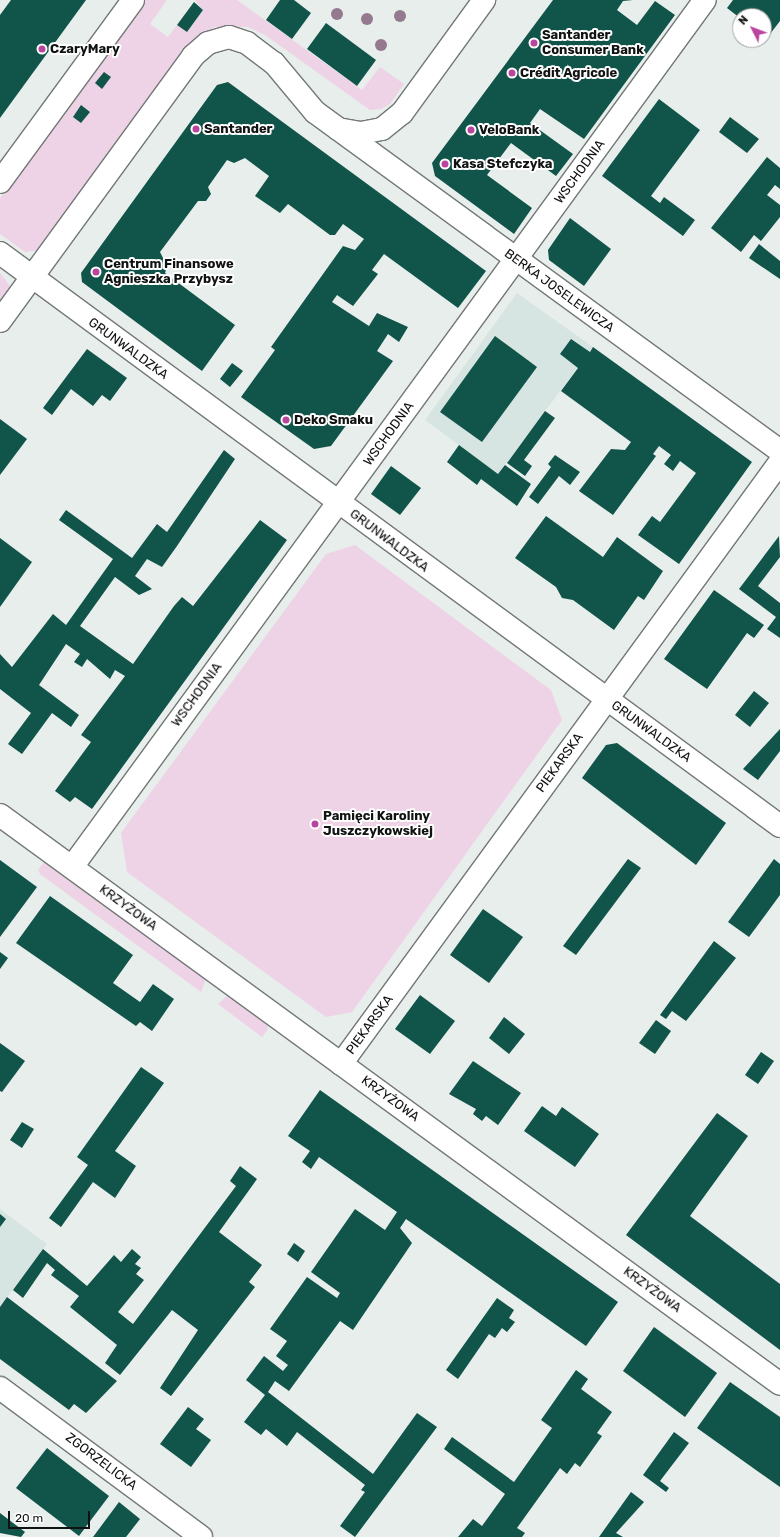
<!DOCTYPE html>
<meta charset="utf-8">
<style>
body{margin:0}
#map{position:relative;width:780px;height:1537px;overflow:hidden;background:#e8eeec;font-family:Rubik,sans-serif}
div>[style]{position:absolute}
.built>*{inset:0;background:#d6e5e1}
.green>*{inset:0;background:#eed2e5}
.building>*{inset:0;background:#11544a}
.roads{filter:drop-shadow(1px 0 #737977) drop-shadow(-1px 0 #737977) drop-shadow(0 1px #737977) drop-shadow(0 -1px #737977)}
.street>*{height:22px;margin:-11px;padding:0 11px;transform-origin:11px;border-radius:11px;background:#fff}
.secondary>*{height:22px;margin:-11px;padding:0 11px;transform-origin:11px;border-radius:11px;background:#fff}
.trees>*{width:12px;height:12px;margin:-6px;border-radius:50%;background:#94798f}
.dots>*{width:11px;height:11px;translate:-50% -50%;box-sizing:border-box;border:2px solid #fff;border-radius:50%}
span{translate:-50% -50%;white-space:nowrap;text-align:center;line-height:1.15;-webkit-text-stroke:4px #fff;paint-order:stroke}
.poi-label{font-size:13px;color:#111312;font-weight:700}
.left{translate:0 -50%;text-align:left}
.street-label{font-size:13px;color:#111312}
.north{position:absolute;left:732px;top:8px;width:40px;height:40px;box-sizing:border-box;background:#fff;border:1px solid #a0a1a0;border-radius:50%;rotate:312deg;font-size:11px;font-weight:700;line-height:16px;text-align:center;color:#111312}
.north::after{content:'';display:block;margin:auto;width:14px;height:18px;background:#b9459f;clip-path:polygon(50% 0,100% 100%,50% 72%,0 100%)}
.scale{position:absolute;left:8px;top:1511px;width:82px;height:18px;box-sizing:border-box;border:2px solid #111312;border-top:0;padding-left:5px;font-size:12px;line-height:14px;white-space:nowrap;color:#111312;-webkit-text-stroke:3px #fff;paint-order:stroke}
</style>
<div id="map">
<div class="built">
<i style="clip-path:polygon(517px 293px,593px 347px,498px 474px,425px 420px)"></i>
<i style="clip-path:polygon(0 1209px,47px 1244px,0 1307px)"></i>
</div>
<div class="green">
<i style="clip-path:polygon(145px 0,167px 0,150px 24px,168px 37px,177px 25px,187px 32px,203px 10px,195px 0,237px 0,362px 90px,380px 67px,404px 84px,390px 104px,381px 109px,370px 110px,265px 35px,248px 27px,214px 27px,197px 38px,41px 250px,25px 252px,0 234px,0 198px)"></i>
<i style="clip-path:polygon(0 273px,10px 286px,0 307px)"></i>
<i style="clip-path:polygon(355px 545px,551px 690px,562px 720px,352px 1012px,326px 1017px,127px 872px,121px 833px,326px 554px)"></i>
<i style="clip-path:polygon(45px 861px,206px 979px,201px 992px,40px 874px,38px 870px)"></i>
<i style="clip-path:polygon(228px 995px,267px 1023px,268px 1029px,262px 1037px,218px 1004px)"></i>
</div>
<div class="building">
<i style="clip-path:polygon(11px 0,86px 0,0 118px,0 15px)"></i>
<i style="clip-path:polygon(280px 0,294px 0,311px 13px,292px 39px,266px 20px)"></i>
<i style="clip-path:polygon(553px 0,633px 0,623px 1px,617px 10px,637px 25px,655px 1px,675px 15px,584px 139px,540px 109px,530px 123px,573px 154px,556px 176px,511px 143px,487px 175px,532px 208px,514px 234px,435px 176px,432px 163px)"></i>
<i style="clip-path:polygon(733px 0,780px 0,780px 21px,767px 38px,764px 16px,740px 18px,727px 8px)"></i>
<i style="clip-path:polygon(194px 2px,203px 10px,187px 32px,177px 25px)"></i>
<i style="clip-path:polygon(326px 23px,376px 60px,357px 86px,307px 49px)"></i>
<i style="clip-path:polygon(104px 72px,111px 77px,102px 89px,95px 83px)"></i>
<i style="clip-path:polygon(228px 82px,486px 271px,458px 308px,384px 254px,372px 270px,378px 274px,353px 306px,337px 295px,332px 302px,369px 326px,377px 313px,408px 327px,399px 342px,388px 334px,377px 351px,393px 361px,331px 446px,314px 449px,241px 397px,275px 350px,271px 347px,343px 246px,355px 250px,364px 239px,343px 224px,335px 235px,330px 235px,288px 204px,280px 213px,255px 196px,269px 176px,245px 158px,234px 163px,227px 160px,208px 187px,211px 194px,206px 201px,198px 201px,160px 252px,167px 266px,165px 273px,235px 325px,202px 371px,82px 282px,81px 273px,217px 85px)"></i>
<i style="clip-path:polygon(659px 99px,700px 130px,651px 196px,660px 203px,664px 197px,695px 220px,683px 236px,602px 176px)"></i>
<i style="clip-path:polygon(81px 105px,90px 112px,81px 123px,73px 117px)"></i>
<i style="clip-path:polygon(730px 117px,759px 139px,747px 153px,719px 132px)"></i>
<i style="clip-path:polygon(767px 157px,780px 168px,780px 189px,775px 185px,767px 195px,780px 205px,780px 217px,761px 241px,754px 235px,741px 252px,711px 228px)"></i>
<i style="clip-path:polygon(570px 218px,611px 249px,584px 286px,549px 260px,548px 250px)"></i>
<i style="clip-path:polygon(759px 244px,780px 261px,780px 279px,749px 258px)"></i>
<i style="clip-path:polygon(495px 336px,537px 367px,482px 442px,440px 412px)"></i>
<i style="clip-path:polygon(571px 339px,590px 352px,593px 347px,752px 462px,679px 564px,638px 535px,652px 516px,660px 522px,696px 473px,680px 461px,673px 471px,664px 464px,671px 455px,659px 446px,653px 454px,656px 456px,613px 515px,579px 491px,611px 449px,625px 450px,631px 442px,561px 391px,578px 368px,560px 354px)"></i>
<i style="clip-path:polygon(87px 349px,127px 378px,110px 401px,102px 395px,93px 406px,71px 389px,52px 415px,43px 408px)"></i>
<i style="clip-path:polygon(232px 363px,243px 371px,230px 387px,220px 379px)"></i>
<i style="clip-path:polygon(545px 411px,555px 418px,524px 460px,532px 466px,525px 476px,507px 463px)"></i>
<i style="clip-path:polygon(0 419px,27px 439px,0 475px)"></i>
<i style="clip-path:polygon(459px 445px,498px 474px,505px 465px,531px 484px,517px 506px,481px 479px,477px 485px,447px 462px)"></i>
<i style="clip-path:polygon(224px 450px,235px 459px,177px 546px,162px 567px,147px 559px,135px 576px,152px 589px,139px 595px,115px 577px,80px 626px,133px 664px,174px 606px,182px 597px,193px 606px,260px 520px,287px 540px,92px 809px,75px 797px,70px 802px,55px 791px,91px 742px,81px 735px,125px 676px,115px 670px,110px 679px,87px 659px,82px 667px,74px 662px,80px 654px,66px 644px,39px 685px,79px 715px,71px 727px,52px 713px,22px 754px,8px 744px,31px 713px,0 689px,0 654px,12px 667px,53px 614px,66px 625px,113px 559px,59px 520px,66px 510px,132px 558px,157px 524px,167px 532px)"></i>
<i style="clip-path:polygon(555px 455px,580px 472px,570px 485px,559px 476px,538px 504px,529px 497px,551px 467px,548px 464px)"></i>
<i style="clip-path:polygon(391px 466px,421px 488px,400px 515px,371px 494px)"></i>
<i style="clip-path:polygon(546px 516px,603px 557px,617px 537px,663px 571px,644px 600px,638px 596px,614px 630px,573px 600px,562px 598px,556px 587px,515px 558px)"></i>
<i style="clip-path:polygon(779px 536px,780px 557px,758px 586px,780px 603px,780px 638px,767px 629px,776px 617px,739px 589px)"></i>
<i style="clip-path:polygon(0 538px,32px 562px,0 607px)"></i>
<i style="clip-path:polygon(714px 590px,764px 625px,754px 638px,747px 633px,707px 689px,664px 659px)"></i>
<i style="clip-path:polygon(754px 691px,769px 703px,750px 727px,735px 715px)"></i>
<i style="clip-path:polygon(780px 729px,780px 751px,758px 780px,743px 769px)"></i>
<i style="clip-path:polygon(617px 743px,726px 823px,696px 865px,582px 778px,606px 745px)"></i>
<i style="clip-path:polygon(628px 859px,641px 868px,576px 955px,563px 946px)"></i>
<i style="clip-path:polygon(774px 859px,780px 864px,780px 895px,749px 937px,728px 922px)"></i>
<i style="clip-path:polygon(0 860px,37px 887px,0 937px)"></i>
<i style="clip-path:polygon(50px 896px,133px 955px,113px 983px,140px 1002px,153px 984px,174px 999px,152px 1031px,140px 1022px,136px 1026px,16px 943px)"></i>
<i style="clip-path:polygon(483px 909px,523px 937px,489px 983px,450px 955px)"></i>
<i style="clip-path:polygon(714px 941px,736px 958px,686px 1021px,672px 1011px,666px 1019px,660px 1015px)"></i>
<i style="clip-path:polygon(0 952px,8px 958px,0 969px)"></i>
<i style="clip-path:polygon(420px 995px,455px 1021px,430px 1054px,395px 1029px)"></i>
<i style="clip-path:polygon(504px 1017px,525px 1034px,509px 1054px,489px 1038px)"></i>
<i style="clip-path:polygon(656px 1020px,671px 1031px,655px 1054px,639px 1043px)"></i>
<i style="clip-path:polygon(0 1043px,25px 1061px,2px 1092px,0 1091px)"></i>
<i style="clip-path:polygon(761px 1052px,774px 1061px,758px 1084px,745px 1075px)"></i>
<i style="clip-path:polygon(473px 1061px,521px 1093px,498px 1125px,486px 1116px,482px 1121px,473px 1114px,476px 1109px,449px 1094px)"></i>
<i style="clip-path:polygon(141px 1067px,164px 1083px,115px 1151px,136px 1166px,115px 1198px,93px 1182px,61px 1227px,49px 1218px,88px 1165px,77px 1157px)"></i>
<i style="clip-path:polygon(320px 1090px,618px 1302px,586px 1346px,406px 1219px,400px 1228px,412px 1243px,353px 1330px,340px 1321px,289px 1391px,275px 1381px,268px 1392px,373px 1474px,417px 1413px,437px 1427px,355px 1537px,340px 1526px,365px 1492px,361px 1490px,365px 1485px,297px 1432px,287px 1446px,266px 1429px,261px 1435px,244px 1422px,265px 1395px,246px 1380px,264px 1356px,283px 1371px,288px 1365px,276px 1356px,287px 1341px,270px 1329px,307px 1277px,337px 1298px,340px 1293px,311px 1272px,355px 1209px,385px 1230px,397px 1212px,319px 1157px,311px 1169px,302px 1162px,310px 1151px,288px 1136px)"></i>
<i style="clip-path:polygon(542px 1106px,556px 1116px,562px 1107px,599px 1134px,575px 1167px,524px 1131px)"></i>
<i style="clip-path:polygon(717px 1113px,748px 1136px,690px 1216px,780px 1284px,780px 1350px,626px 1235px)"></i>
<i style="clip-path:polygon(22px 1122px,34px 1129px,22px 1148px,10px 1140px)"></i>
<i style="clip-path:polygon(240px 1166px,257px 1179px,219px 1232px,262px 1265px,249px 1282px,255px 1287px,171px 1396px,160px 1388px,198px 1330px,172px 1310px,120px 1375px,105px 1363px,117px 1345px,70px 1307px,79px 1296px,51px 1275px,55px 1270px,47px 1263px,23px 1298px,13px 1290px,43px 1249px,87px 1286px,114px 1255px,121px 1262px,132px 1249px,141px 1257px,135px 1264px,141px 1268px,136px 1274px,144px 1280px,118px 1312px,133px 1324px,236px 1186px,230px 1181px)"></i>
<i style="clip-path:polygon(0 1214px,6px 1219px,0 1227px)"></i>
<i style="clip-path:polygon(294px 1243px,305px 1251px,298px 1262px,287px 1254px)"></i>
<i style="clip-path:polygon(7px 1297px,117px 1381px,86px 1413px,74px 1404px,69px 1410px,0 1359px,0 1307px)"></i>
<i style="clip-path:polygon(497px 1298px,514px 1310px,509px 1318px,515px 1322px,507px 1332px,502px 1328px,495px 1338px,489px 1334px,458px 1379px,446px 1370px)"></i>
<i style="clip-path:polygon(654px 1327px,717px 1373px,685px 1417px,623px 1371px)"></i>
<i style="clip-path:polygon(576px 1370px,588px 1379px,581px 1389px,612px 1412px,597px 1433px,602px 1436px,580px 1467px,575px 1463px,567px 1474px,560px 1468px,517px 1528px,525px 1533px,522px 1537px,458px 1537px,473px 1519px,482px 1526px,505px 1494px,444px 1449px,452px 1437px,514px 1482px,552px 1428px,541px 1420px)"></i>
<i style="clip-path:polygon(730px 1382px,780px 1417px,780px 1487px,697px 1428px)"></i>
<i style="clip-path:polygon(188px 1407px,204px 1419px,196px 1429px,211px 1440px,191px 1467px,160px 1444px)"></i>
<i style="clip-path:polygon(674px 1432px,689px 1443px,660px 1481px,669px 1488px,666px 1492px,643px 1475px)"></i>
<i style="clip-path:polygon(47px 1448px,109px 1496px,79px 1536px,16px 1488px)"></i>
<i style="clip-path:polygon(631px 1492px,644px 1502px,616px 1533px,623px 1537px,599px 1537px)"></i>
<i style="clip-path:polygon(119px 1502px,140px 1519px,126px 1537px,93px 1537px)"></i>
<i style="clip-path:polygon(0 1513px,25px 1532px,21px 1537px,0 1533px)"></i>
</div>
<div class="roads">
<div class="street">
<i style="left:0;top:253px;width:968px;rotate:36.3deg"></i>
<i style="left:0;top:815px;width:965px;rotate:36.11deg"></i>
<i style="left:72px;top:867px;width:1073px;rotate:-53.87deg"></i>
<i style="left:341px;top:1064px;width:745px;rotate:-53.9deg"></i>
<i style="left:0;top:1388px;width:250px;rotate:36.5deg"></i>
</div>
<div class="secondary">
<i style="left:338px;top:129px;width:23px;rotate:10deg"></i>
<i style="left:361px;top:133px;width:21px;rotate:-11deg"></i>
<i style="left:382px;top:129px;width:26px;rotate:-39deg"></i>
<i style="left:402px;top:113px;width:140px;rotate:-54deg"></i>
<i style="left:0;top:182px;width:225px;rotate:-53.8deg"></i>
<i style="left:0;top:321px;width:328px;rotate:-53.9deg"></i>
<i style="left:193px;top:56px;width:20px;rotate:-41deg"></i>
<i style="left:208px;top:43px;width:22px;rotate:-16deg"></i>
<i style="left:229px;top:37px;width:19px;rotate:18deg"></i>
<i style="left:247px;top:43px;width:34px;rotate:37deg"></i>
<i style="left:274px;top:63px;width:64px;rotate:50.1deg"></i>
<i style="left:315px;top:112px;width:575px;rotate:36.09deg"></i>
</div>
</div>
<div class="trees">
<i style="left:337px;top:14px"></i>
<i style="left:400px;top:16px"></i>
<i style="left:367px;top:19px"></i>
<i style="left:381px;top:45px"></i>
</div>
<div class="dots">
<i style="left:534px;top:43px;background:#b9459f"></i>
<i style="left:42px;top:49px;background:#b9459f"></i>
<i style="left:512px;top:73px;background:#b9459f"></i>
<i style="left:196px;top:129px;background:#b9459f"></i>
<i style="left:471px;top:130px;background:#b9459f"></i>
<i style="left:445px;top:164px;background:#b9459f"></i>
<i style="left:96px;top:272px;background:#b9459f"></i>
<i style="left:286px;top:420px;background:#b9459f"></i>
<i style="left:315px;top:824px;background:#b9459f"></i>
</div>
<div class="poi-label">
<span class="left" style="left:542px;top:43px">Santander<br>Consumer Bank</span>
<span class="left" style="left:50px;top:49px">CzaryMary</span>
<span class="left" style="left:520px;top:73px">Crédit Agricole</span>
<span class="left" style="left:204px;top:129px">Santander</span>
<span class="left" style="left:479px;top:130px">VeloBank</span>
<span class="left" style="left:453px;top:164px">Kasa Stefczyka</span>
<span class="left" style="left:104px;top:272px">Centrum Finansowe<br>Agnieszka Przybysz</span>
<span class="left" style="left:294px;top:420px">Deko Smaku</span>
<span class="left" style="left:323px;top:824px">Pamięci Karoliny<br>Juszczykowskiej</span>
</div>
<div class="street-label">
<span style="left:580px;top:172px;rotate:-54deg">WSCHODNIA</span>
<span style="left:559px;top:291px;rotate:36deg">BERKA JOSELEWICZA</span>
<span style="left:128px;top:349px;rotate:36deg">GRUNWALDZKA</span>
<span style="left:389px;top:434px;rotate:-54deg">WSCHODNIA</span>
<span style="left:389px;top:541px;rotate:37deg">GRUNWALDZKA</span>
<span style="left:197px;top:695px;rotate:-54deg">WSCHODNIA</span>
<span style="left:651px;top:732px;rotate:36deg">GRUNWALDZKA</span>
<span style="left:560px;top:763px;rotate:-54deg">PIEKARSKA</span>
<span style="left:128px;top:908px;rotate:36deg">KRZYŻOWA</span>
<span style="left:370px;top:1025px;rotate:-54deg">PIEKARSKA</span>
<span style="left:390px;top:1099px;rotate:36deg">KRZYŻOWA</span>
<span style="left:652px;top:1290px;rotate:36deg">KRZYŻOWA</span>
<span style="left:101px;top:1462px;rotate:37deg">ZGORZELICKA</span>
</div>
<div class="north">N</div>
<div class="scale">20 m</div>
</div>
